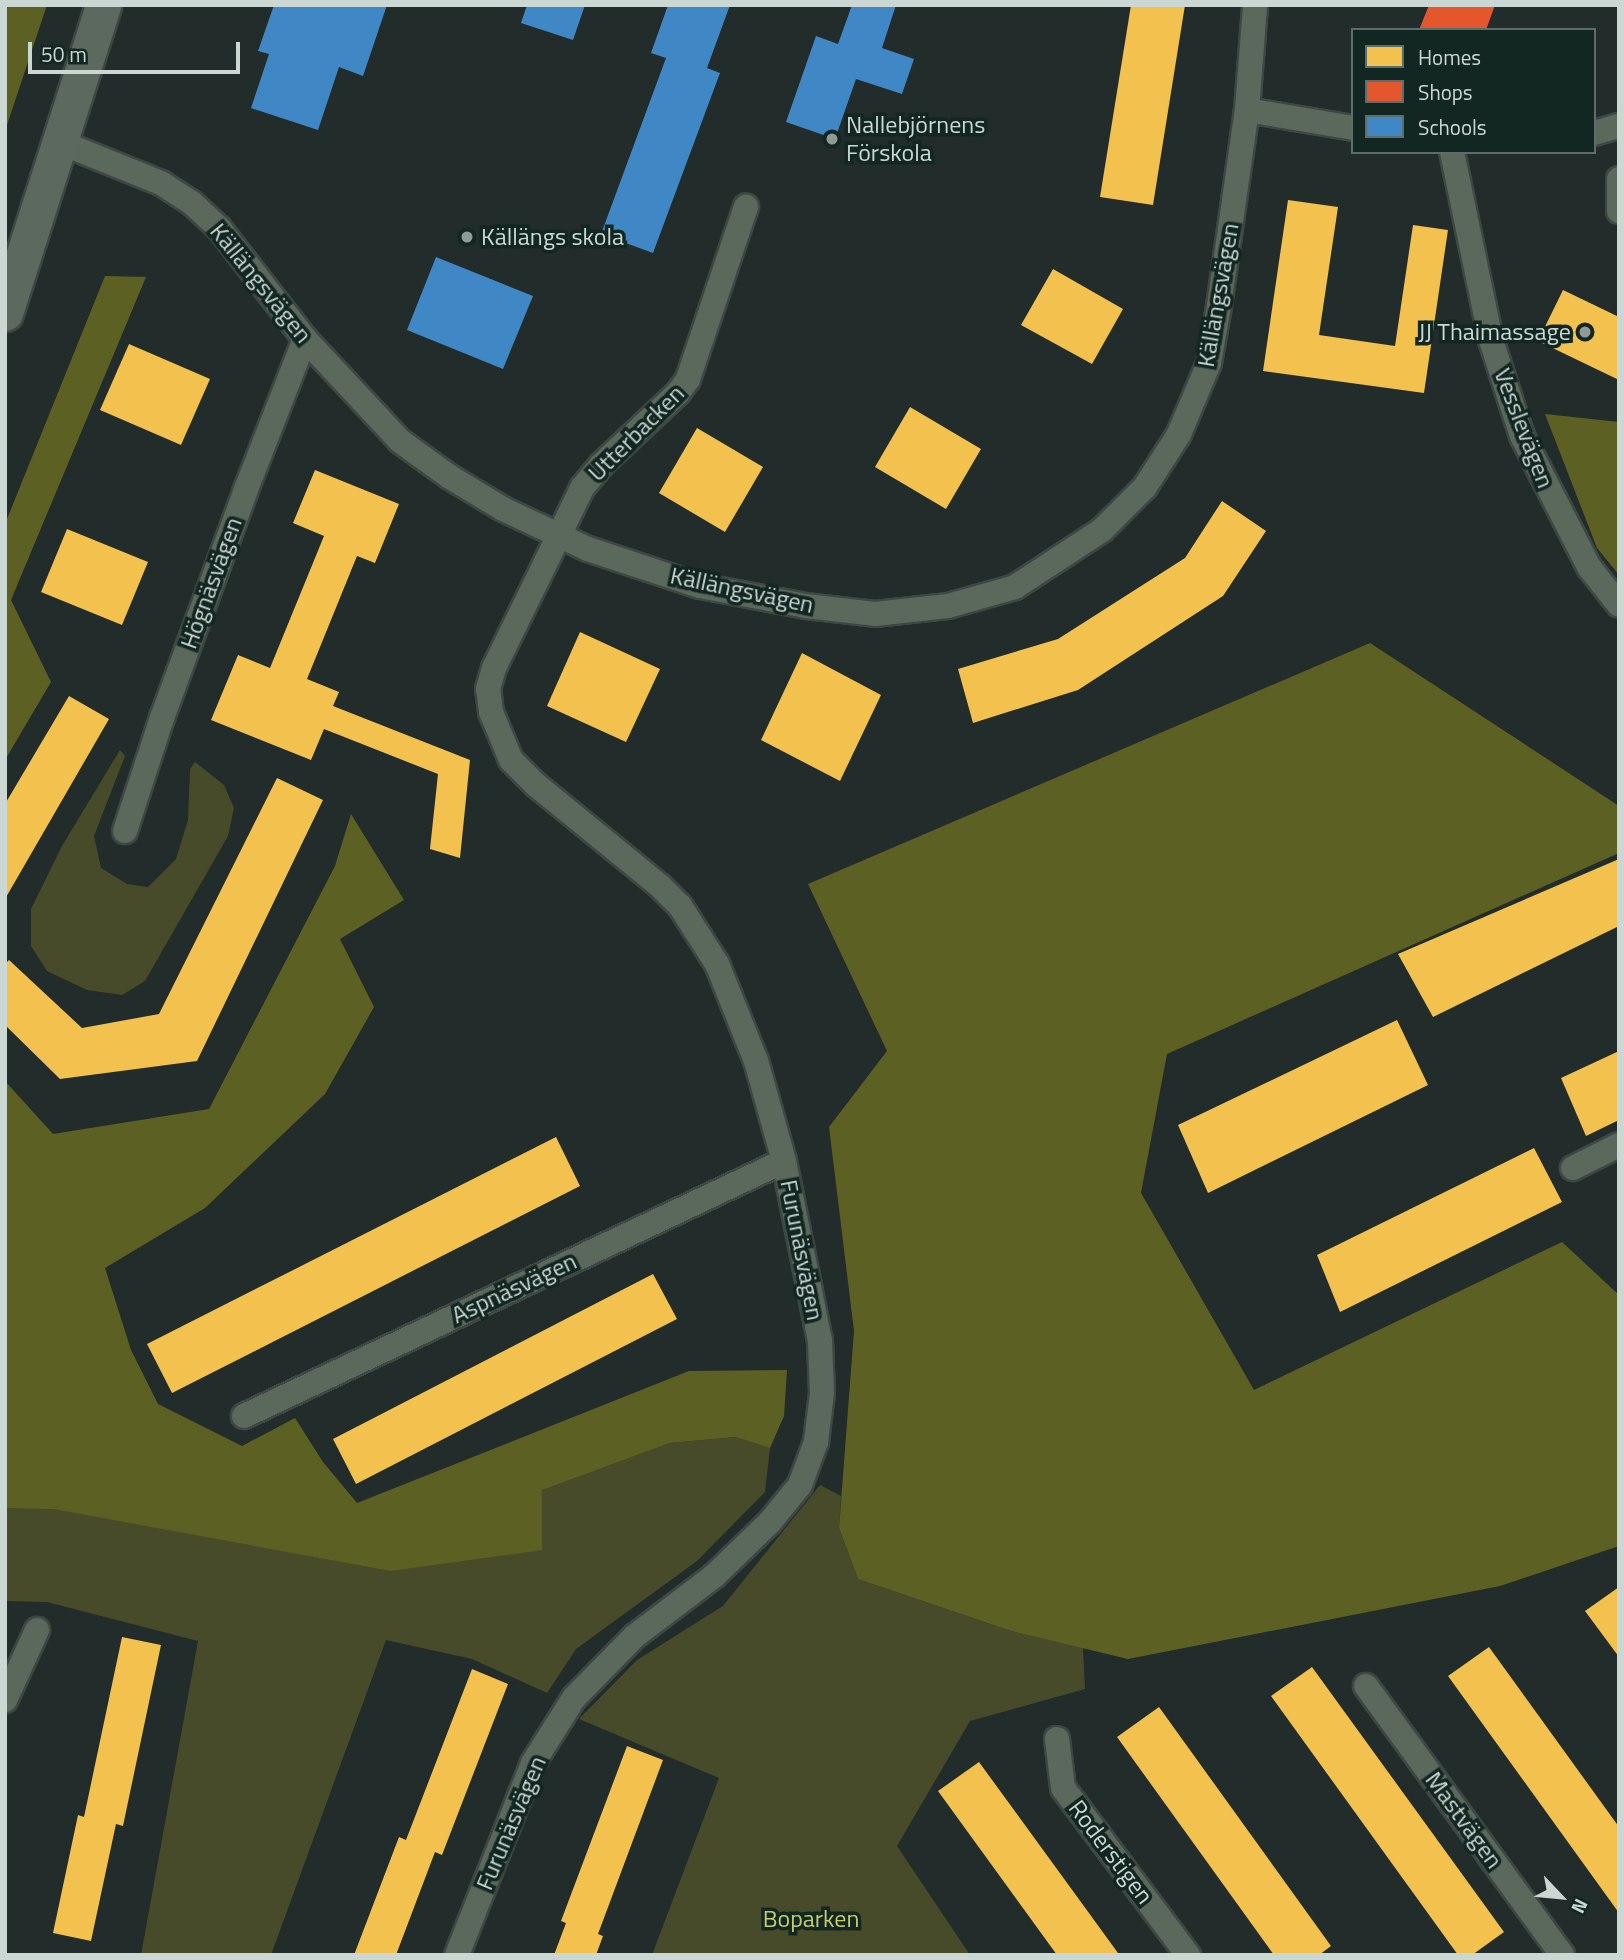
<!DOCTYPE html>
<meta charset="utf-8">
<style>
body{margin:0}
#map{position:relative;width:1624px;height:1960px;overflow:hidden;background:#222c2a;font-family:"Titillium Web",sans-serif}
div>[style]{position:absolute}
.green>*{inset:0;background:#484b2a}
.forest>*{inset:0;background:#5d6023}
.homes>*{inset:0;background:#f2c14e}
.shops>*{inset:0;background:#e4572e}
.schools>*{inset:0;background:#3f88c5}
.roads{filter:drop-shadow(2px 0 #3e4744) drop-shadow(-2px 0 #3e4744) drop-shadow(0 2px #3e4744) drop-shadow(0 -2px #3e4744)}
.minor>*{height:24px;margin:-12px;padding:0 12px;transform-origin:12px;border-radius:12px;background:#5b685c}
.secondary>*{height:35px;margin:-17.5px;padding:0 17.5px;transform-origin:17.5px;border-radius:17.5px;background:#5c695e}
.dots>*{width:19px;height:19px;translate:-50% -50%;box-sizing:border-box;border:4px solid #132722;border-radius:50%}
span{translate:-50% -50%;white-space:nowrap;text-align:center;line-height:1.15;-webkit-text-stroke:7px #132722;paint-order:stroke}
.poi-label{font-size:24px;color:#cbd7d3}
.left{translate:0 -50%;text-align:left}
.right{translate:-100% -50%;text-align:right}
.street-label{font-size:24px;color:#cbd7d3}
.park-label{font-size:24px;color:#c7cb6a}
.frame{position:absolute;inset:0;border:7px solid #cbd7d3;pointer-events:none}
.legend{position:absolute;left:1351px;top:28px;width:245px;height:126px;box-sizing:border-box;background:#132722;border:2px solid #5d6d69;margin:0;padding:9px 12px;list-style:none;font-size:21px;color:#cbd7d3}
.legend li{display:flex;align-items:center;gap:14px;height:35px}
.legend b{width:35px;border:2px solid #5d6d69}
.north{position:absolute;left:1526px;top:1862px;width:70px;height:70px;-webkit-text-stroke:5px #132722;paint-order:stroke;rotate:116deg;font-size:19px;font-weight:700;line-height:28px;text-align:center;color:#cbd7d3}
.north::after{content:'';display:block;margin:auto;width:24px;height:32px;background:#cbd7d3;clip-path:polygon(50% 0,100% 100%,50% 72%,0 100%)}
.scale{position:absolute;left:28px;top:42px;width:212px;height:32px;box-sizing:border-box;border:4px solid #cbd7d3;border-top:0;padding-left:9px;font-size:21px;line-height:24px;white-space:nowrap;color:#cbd7d3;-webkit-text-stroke:5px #132722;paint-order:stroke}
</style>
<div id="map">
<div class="green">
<i style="clip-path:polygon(120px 750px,125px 756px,94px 836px,101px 868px,127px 884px,148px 887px,176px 859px,188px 820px,190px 769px,195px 762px,224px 785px,234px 808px,228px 836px,145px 981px,122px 995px,87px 990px,47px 971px,31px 946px,31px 909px,62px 846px)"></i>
<i style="clip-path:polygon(737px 1437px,770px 1448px,765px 1492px,697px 1561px,576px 1649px,547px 1693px,472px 1659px,386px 1640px,271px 1955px,141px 1955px,198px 1641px,47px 1602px,5px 1601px,5px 1508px,54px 1508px,390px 1571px,541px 1490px,670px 1443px)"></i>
<i style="clip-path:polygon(820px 1485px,841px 1496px,839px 1528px,858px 1579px,1011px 1631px,1083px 1648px,1085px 1689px,970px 1721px,897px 1846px,970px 1955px,652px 1955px,719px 1778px,579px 1719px,637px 1660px,723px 1606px)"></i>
</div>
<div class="forest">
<i style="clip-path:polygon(5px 5px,47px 5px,5px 131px)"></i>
<i style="clip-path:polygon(105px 276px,146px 277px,11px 600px,51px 682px,5px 760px,5px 524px)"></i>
<i style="clip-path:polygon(1545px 414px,1619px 422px,1619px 575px,1597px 548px)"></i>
<i style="clip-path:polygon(1370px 643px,1619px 806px,1619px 853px,1167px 1054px,1141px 1193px,1254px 1390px,1562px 1242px,1619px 1295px,1619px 1546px,1500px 1586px,1128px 1659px,1011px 1631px,858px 1579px,839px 1528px,854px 1331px,829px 1127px,887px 1051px,808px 884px)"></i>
<i style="clip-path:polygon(351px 814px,404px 900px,340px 939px,374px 1007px,325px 1094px,205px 1208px,105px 1268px,131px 1350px,158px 1404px,242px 1446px,295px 1418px,323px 1462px,357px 1503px,689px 1371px,787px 1370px,784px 1416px,770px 1448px,736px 1437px,670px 1443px,542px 1490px,542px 1550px,390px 1571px,54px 1509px,5px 1508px,5px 1081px,53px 1134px,209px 1109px,335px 866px)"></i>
</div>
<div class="homes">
<i style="clip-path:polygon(1131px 5px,1185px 5px,1153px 205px,1100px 197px)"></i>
<i style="clip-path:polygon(1288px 200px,1338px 207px,1319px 335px,1395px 346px,1413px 225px,1448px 230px,1424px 393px,1263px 371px)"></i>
<i style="clip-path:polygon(1053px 269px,1123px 309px,1092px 364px,1021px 325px)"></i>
<i style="clip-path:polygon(1563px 290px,1619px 317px,1619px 380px,1538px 341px)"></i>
<i style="clip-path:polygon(129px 344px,210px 379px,181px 445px,100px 410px)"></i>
<i style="clip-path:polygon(910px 407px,981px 449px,946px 509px,875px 467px)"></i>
<i style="clip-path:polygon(697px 428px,763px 467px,725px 532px,659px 493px)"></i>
<i style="clip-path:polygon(315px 470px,399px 504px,375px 563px,357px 556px,307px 679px,339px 692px,333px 706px,470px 760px,460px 858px,430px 849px,438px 774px,324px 729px,311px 760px,211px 720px,238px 655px,270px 668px,324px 536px,293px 523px)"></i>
<i style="clip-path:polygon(1222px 501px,1266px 531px,1223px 596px,1078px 690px,973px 723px,958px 669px,1058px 639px,1185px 558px)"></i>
<i style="clip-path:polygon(67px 529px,148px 562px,122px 625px,41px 592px)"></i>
<i style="clip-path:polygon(580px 632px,660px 669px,626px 742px,547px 706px)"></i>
<i style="clip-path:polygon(802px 653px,881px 695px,840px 781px,761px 740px)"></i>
<i style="clip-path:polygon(69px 696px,109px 719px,5px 899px,5px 804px)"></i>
<i style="clip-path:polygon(277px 778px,323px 800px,197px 1061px,60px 1079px,5px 1025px,5px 964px,9px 960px,82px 1028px,159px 1014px)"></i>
<i style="clip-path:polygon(1619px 859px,1619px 926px,1433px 1017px,1398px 954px)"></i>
<i style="clip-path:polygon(1397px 1020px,1428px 1085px,1208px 1193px,1178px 1125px)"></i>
<i style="clip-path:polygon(1619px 1051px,1619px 1120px,1586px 1136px,1561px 1078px)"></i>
<i style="clip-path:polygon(556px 1137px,580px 1186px,172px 1393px,147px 1344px)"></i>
<i style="clip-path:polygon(1534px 1148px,1562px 1202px,1340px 1312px,1317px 1255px)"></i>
<i style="clip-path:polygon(653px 1274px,677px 1319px,356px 1484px,333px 1439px)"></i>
<i style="clip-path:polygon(1619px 1587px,1619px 1657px,1585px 1611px)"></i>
<i style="clip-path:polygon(122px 1637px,161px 1645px,123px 1826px,116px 1824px,91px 1941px,53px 1933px,78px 1815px,84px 1817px)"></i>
<i style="clip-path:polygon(1489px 1647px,1619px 1827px,1619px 1913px,1448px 1676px)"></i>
<i style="clip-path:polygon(1312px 1667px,1504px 1932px,1472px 1955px,1458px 1955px,1271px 1696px)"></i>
<i style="clip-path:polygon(472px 1669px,508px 1684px,442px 1855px,435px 1852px,396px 1955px,354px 1955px,399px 1837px,406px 1840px)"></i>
<i style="clip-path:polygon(1159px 1707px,1331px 1946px,1319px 1955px,1274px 1955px,1117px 1737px)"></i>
<i style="clip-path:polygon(627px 1746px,663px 1760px,598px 1934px,603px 1936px,596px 1955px,554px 1955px,566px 1923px,561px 1921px)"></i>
<i style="clip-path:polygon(979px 1762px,1118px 1953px,1115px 1955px,1057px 1955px,938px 1791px)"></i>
</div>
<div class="shops">
<i style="clip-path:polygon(1429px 5px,1495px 5px,1486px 30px,1419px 30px)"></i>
</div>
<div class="schools">
<i style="clip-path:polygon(274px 5px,387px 5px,363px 76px,339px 67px,318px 130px,251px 108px,269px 54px,258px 51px)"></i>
<i style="clip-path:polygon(527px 5px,585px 5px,573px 40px,521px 23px)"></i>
<i style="clip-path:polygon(668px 5px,730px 5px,707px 68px,720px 73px,653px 253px,601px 234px,666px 58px,651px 53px)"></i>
<i style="clip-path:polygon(852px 5px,896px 5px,882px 48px,914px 59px,902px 94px,856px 79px,835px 139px,786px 122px,816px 36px,838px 44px)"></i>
<i style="clip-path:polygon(436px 257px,533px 296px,503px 369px,407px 330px)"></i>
</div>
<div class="roads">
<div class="minor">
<i style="left:1247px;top:110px;width:108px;rotate:9.6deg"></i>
<i style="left:1594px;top:133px;width:26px;rotate:-16deg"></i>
<i style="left:62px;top:143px;width:107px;rotate:22deg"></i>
<i style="left:161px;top:183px;width:37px;rotate:33deg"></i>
<i style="left:192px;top:203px;width:37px;rotate:43deg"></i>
<i style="left:219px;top:228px;width:140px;rotate:52.2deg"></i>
<i style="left:305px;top:339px;width:139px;rotate:47deg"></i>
<i style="left:400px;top:441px;width:62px;rotate:35.8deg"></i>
<i style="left:450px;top:477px;width:62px;rotate:31.1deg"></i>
<i style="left:503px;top:509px;width:94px;rotate:25.2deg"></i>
<i style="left:588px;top:549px;width:118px;rotate:18.3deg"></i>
<i style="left:700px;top:586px;width:108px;rotate:10.7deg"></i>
<i style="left:806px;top:606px;width:69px;rotate:6.6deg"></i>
<i style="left:875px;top:614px;width:73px;rotate:-6.3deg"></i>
<i style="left:948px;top:606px;width:70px;rotate:-15.8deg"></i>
<i style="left:1015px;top:587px;width:104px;rotate:-33.2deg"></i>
<i style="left:1102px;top:530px;width:61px;rotate:-45deg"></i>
<i style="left:1145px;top:487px;width:63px;rotate:-57.3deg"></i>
<i style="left:1179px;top:434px;width:77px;rotate:-67.1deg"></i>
<i style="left:1209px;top:363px;width:58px;rotate:-80deg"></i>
<i style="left:1219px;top:306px;width:198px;rotate:-81.9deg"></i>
<i style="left:1247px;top:110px;width:105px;rotate:-85.6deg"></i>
<i style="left:1452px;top:152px;width:192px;rotate:78.3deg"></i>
<i style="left:1491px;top:340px;width:101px;rotate:72.1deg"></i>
<i style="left:1522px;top:436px;width:147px;rotate:62.9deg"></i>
<i style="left:1589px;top:567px;width:48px;rotate:51.7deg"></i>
<i style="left:1619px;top:179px;width:32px;rotate:90deg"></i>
<i style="left:125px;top:831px;width:119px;rotate:-71.9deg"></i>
<i style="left:162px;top:718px;width:241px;rotate:-69.8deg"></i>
<i style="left:245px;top:492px;width:164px;rotate:-68.6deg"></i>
<i style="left:1573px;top:1168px;width:51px;rotate:-26.6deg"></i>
<i style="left:244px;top:1416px;width:597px;rotate:-25.28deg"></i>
<i style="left:1366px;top:1686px;width:333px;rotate:53.9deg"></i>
<i style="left:5px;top:1700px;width:77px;rotate:-65.4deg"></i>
<i style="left:1057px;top:1739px;width:49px;rotate:83deg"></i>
<i style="left:1063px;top:1788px;width:209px;rotate:53.2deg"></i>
<i style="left:457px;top:1955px;width:206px;rotate:-68.4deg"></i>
<i style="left:533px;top:1763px;width:77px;rotate:-57.8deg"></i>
<i style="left:574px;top:1698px;width:87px;rotate:-45.5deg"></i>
<i style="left:635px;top:1636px;width:99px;rotate:-37.2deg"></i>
<i style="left:714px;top:1576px;width:78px;rotate:-44deg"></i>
<i style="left:770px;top:1522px;width:48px;rotate:-51deg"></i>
<i style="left:800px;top:1485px;width:46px;rotate:-69.6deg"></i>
<i style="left:816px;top:1442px;width:49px;rotate:-83deg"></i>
<i style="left:822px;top:1393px;width:52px;rotate:-92.2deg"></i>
<i style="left:820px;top:1341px;width:184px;rotate:-101.3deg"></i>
<i style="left:784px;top:1161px;width:104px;rotate:-105.6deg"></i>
<i style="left:756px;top:1061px;width:105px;rotate:-111.9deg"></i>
<i style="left:717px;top:964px;width:69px;rotate:-122.5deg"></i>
<i style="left:680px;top:906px;width:28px;rotate:-135deg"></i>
<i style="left:660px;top:886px;width:160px;rotate:-140.8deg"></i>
<i style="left:536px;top:785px;width:35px;rotate:-135deg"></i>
<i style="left:511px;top:760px;width:52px;rotate:-112.6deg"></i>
<i style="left:491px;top:712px;width:23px;rotate:-97deg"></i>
<i style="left:488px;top:689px;width:22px;rotate:-74deg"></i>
<i style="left:494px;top:668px;width:200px;rotate:-63.9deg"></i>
<i style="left:582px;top:488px;width:30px;rotate:-50deg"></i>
<i style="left:601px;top:465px;width:105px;rotate:-43.1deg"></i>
<i style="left:678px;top:393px;width:17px;rotate:-54deg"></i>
<i style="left:688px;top:379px;width:182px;rotate:-71.4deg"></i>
</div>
<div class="secondary">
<i style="left:5px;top:313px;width:323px;rotate:-72.3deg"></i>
</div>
</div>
<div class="dots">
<i style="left:832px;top:139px;background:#909b98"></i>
<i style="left:467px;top:237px;background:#909b98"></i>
<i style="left:1585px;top:332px;background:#909b98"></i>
</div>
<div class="poi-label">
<span class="left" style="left:846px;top:139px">Nallebjörnens<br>Förskola</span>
<span class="left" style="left:481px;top:237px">Källängs skola</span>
<span class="right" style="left:1571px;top:332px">JJ Thaimassage</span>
</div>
<div class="street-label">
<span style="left:261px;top:283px;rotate:51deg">Källängsvägen</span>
<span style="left:1218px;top:295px;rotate:-80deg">Källängsvägen</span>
<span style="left:1524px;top:428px;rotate:69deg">Vesslevägen</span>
<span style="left:636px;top:433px;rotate:-45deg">Utterbacken</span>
<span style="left:211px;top:583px;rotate:-70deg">Högnäsvägen</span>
<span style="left:742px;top:590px;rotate:12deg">Källängsvägen</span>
<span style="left:802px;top:1250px;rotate:79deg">Furunäsvägen</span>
<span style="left:514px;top:1288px;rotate:-25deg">Aspnäsvägen</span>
<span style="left:1464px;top:1820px;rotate:54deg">Mastvägen</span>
<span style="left:511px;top:1823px;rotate:-67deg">Furunäsvägen</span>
<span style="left:1111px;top:1852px;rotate:53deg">Roderstigen</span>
</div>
<div class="park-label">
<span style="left:811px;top:1919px">Boparken</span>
</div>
<div class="frame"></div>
<ul class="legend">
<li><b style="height:19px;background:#f2c14e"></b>Homes</li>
<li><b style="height:19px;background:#e4572e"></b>Shops</li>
<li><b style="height:19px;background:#3f88c5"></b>Schools</li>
</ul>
<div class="north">N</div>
<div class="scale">50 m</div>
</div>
